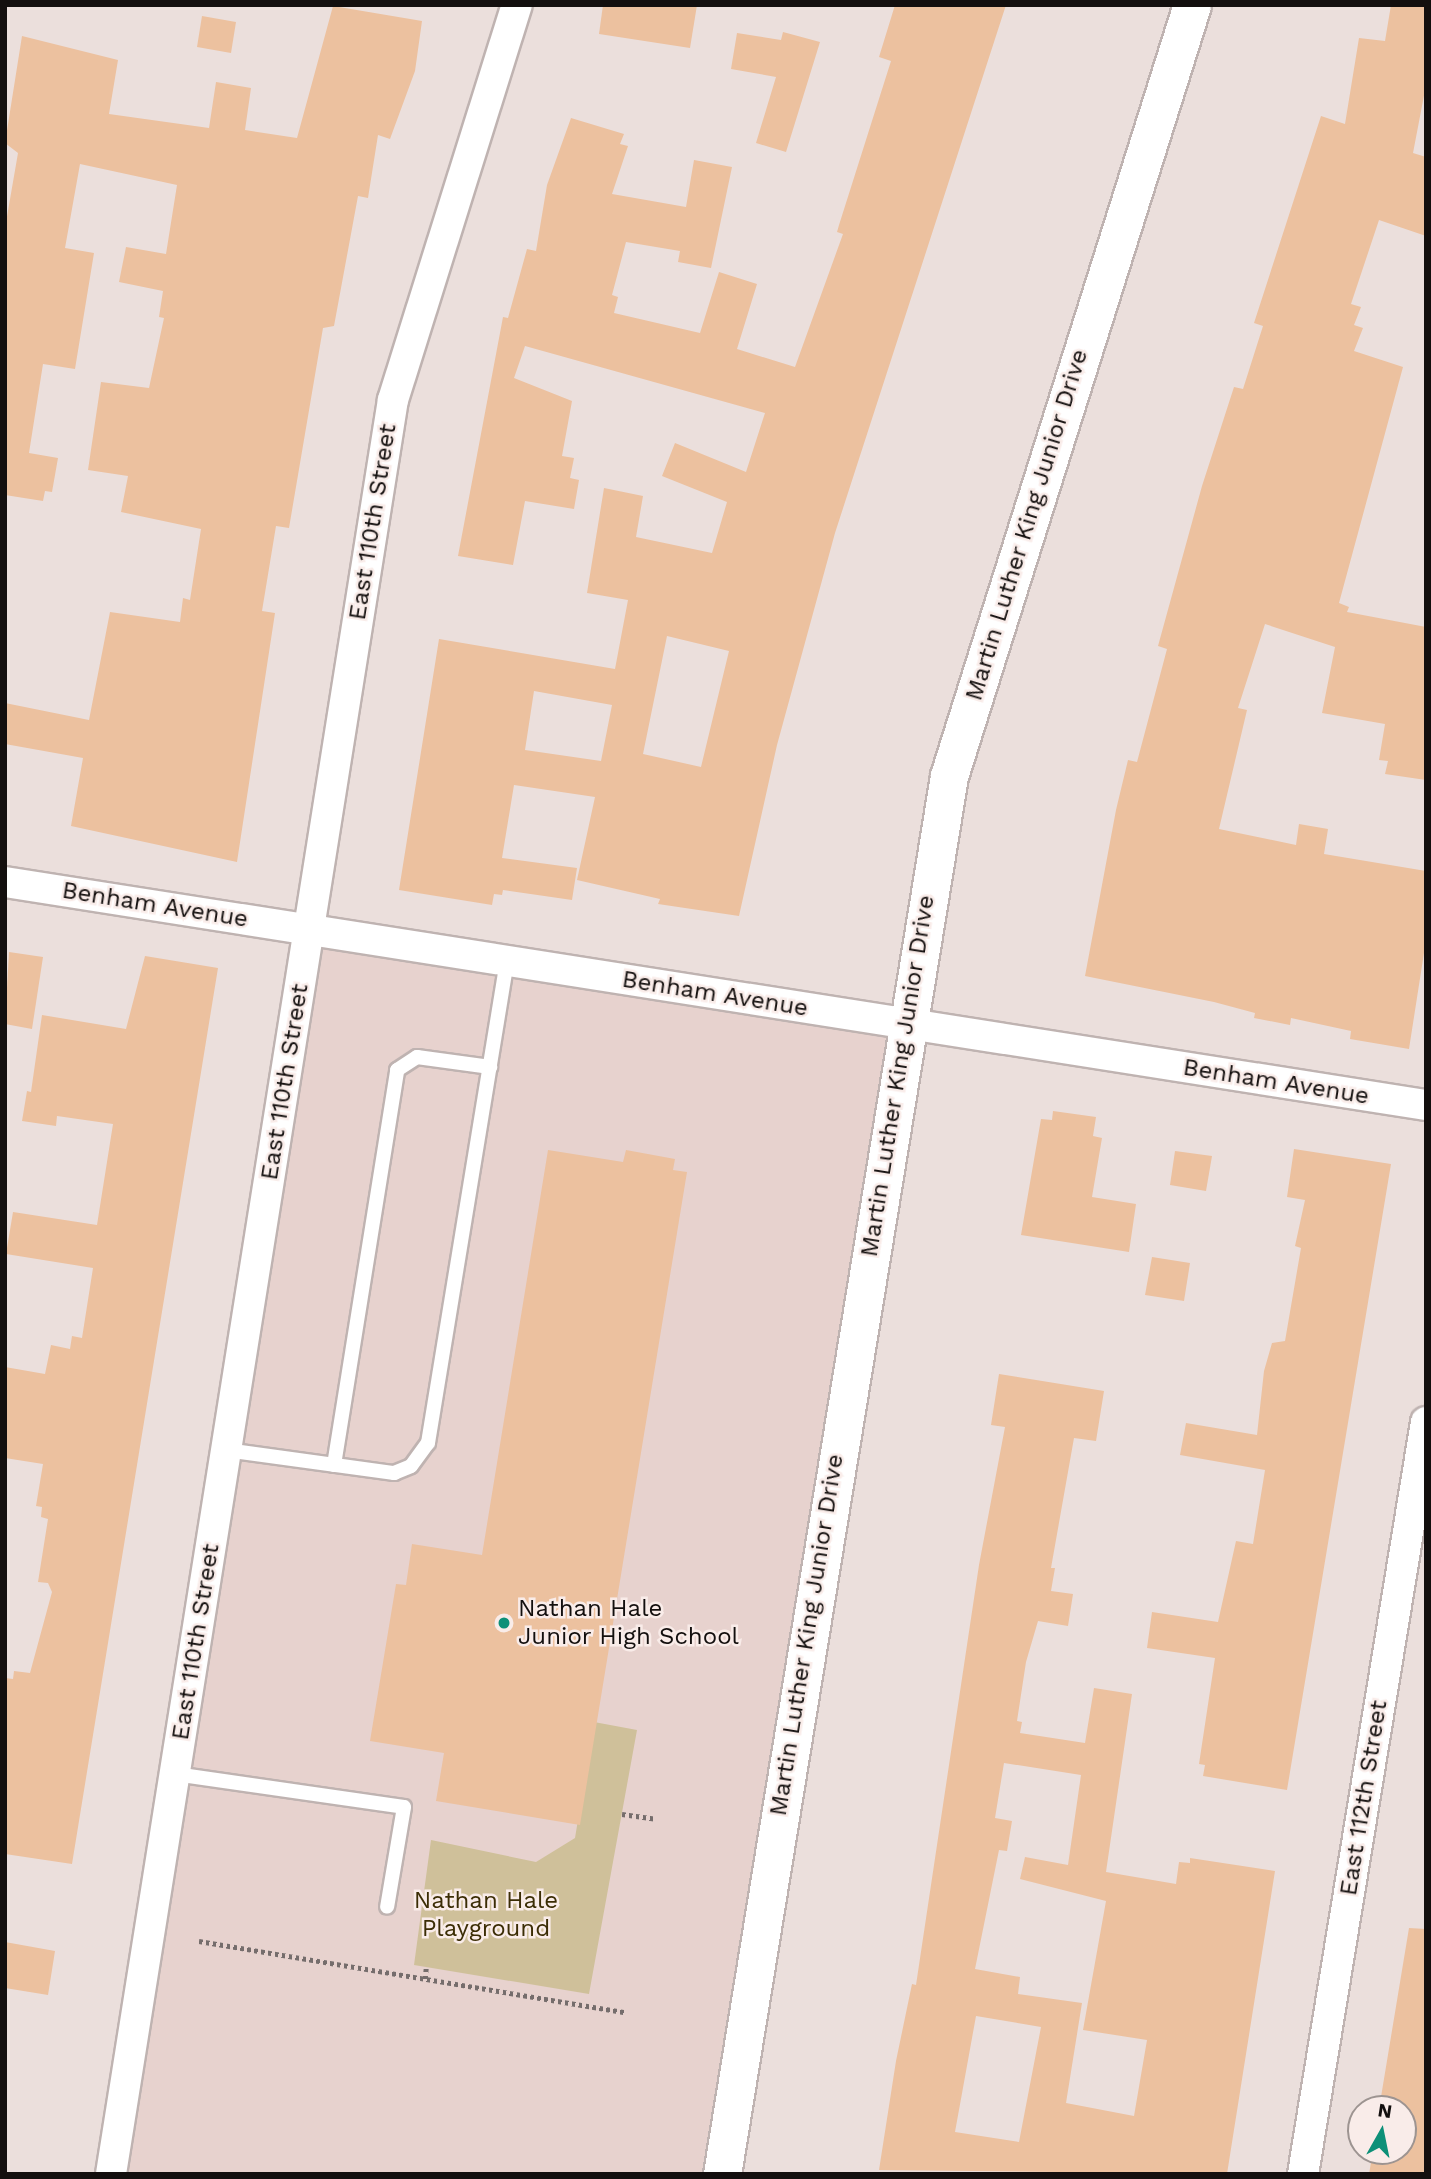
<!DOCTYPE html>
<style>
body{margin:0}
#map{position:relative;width:1431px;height:2179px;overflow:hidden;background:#ebdfdc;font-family:"Work Sans",sans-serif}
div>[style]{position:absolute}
.built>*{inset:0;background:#e7d2ce}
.green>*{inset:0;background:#cfc09a}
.building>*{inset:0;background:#ecc19f}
.path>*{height:4.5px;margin-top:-2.25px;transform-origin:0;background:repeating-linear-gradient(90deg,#756d6c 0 3.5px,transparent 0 7px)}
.roads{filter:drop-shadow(2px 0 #bfb3b1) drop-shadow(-2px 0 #bfb3b1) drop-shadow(0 2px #bfb3b1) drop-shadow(0 -2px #bfb3b1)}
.service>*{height:14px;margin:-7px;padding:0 7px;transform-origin:7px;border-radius:7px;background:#fff}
.minor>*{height:30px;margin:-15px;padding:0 15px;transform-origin:15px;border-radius:15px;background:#fff}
.tertiary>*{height:37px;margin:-18.5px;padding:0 18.5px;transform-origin:18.5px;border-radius:18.5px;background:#fff}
.dots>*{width:19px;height:19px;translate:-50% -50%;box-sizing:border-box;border:4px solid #f9ece9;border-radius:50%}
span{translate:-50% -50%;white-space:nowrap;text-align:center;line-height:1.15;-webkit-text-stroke:5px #f9ece9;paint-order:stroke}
.street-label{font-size:24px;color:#130f0e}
.poi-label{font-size:24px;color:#130f0e}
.left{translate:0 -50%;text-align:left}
.park-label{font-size:24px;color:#3b2d05}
.frame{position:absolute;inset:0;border:7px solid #130f0e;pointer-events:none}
.north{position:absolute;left:1347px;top:2095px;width:70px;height:70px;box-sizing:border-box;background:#f9ece9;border:2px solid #9d9491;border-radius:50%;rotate:9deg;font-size:19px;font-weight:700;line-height:28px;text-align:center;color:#130f0e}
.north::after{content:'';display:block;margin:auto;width:24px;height:32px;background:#0d9078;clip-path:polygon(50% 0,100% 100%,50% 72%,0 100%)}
</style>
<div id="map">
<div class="built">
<i style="clip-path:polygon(309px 929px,904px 1024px,722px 2174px,111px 2174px)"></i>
</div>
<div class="green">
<i style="clip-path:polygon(594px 1722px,637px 1730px,589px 1994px,414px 1965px,431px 1840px,536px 1862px,575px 1838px)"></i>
</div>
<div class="building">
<i style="clip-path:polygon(603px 5px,697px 5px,690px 48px,599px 34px)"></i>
<i style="clip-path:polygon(evenodd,895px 5px,1006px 5px,835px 533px,777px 745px,739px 916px,658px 904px,660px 899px,577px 880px,595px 797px,514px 785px,502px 858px,577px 868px,572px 900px,503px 890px,502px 895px,494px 894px,492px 905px,399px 890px,439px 639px,615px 669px,628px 600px,587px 593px,604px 488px,643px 496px,636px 537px,712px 553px,727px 502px,662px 476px,675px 443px,746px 472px,765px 413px,525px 346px,514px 378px,572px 401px,562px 456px,574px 458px,570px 478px,579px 480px,574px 509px,525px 501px,513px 565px,458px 556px,503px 317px,508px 318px,527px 249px,536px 251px,547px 185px,571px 118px,624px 134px,620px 144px,628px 146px,612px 194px,686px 207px,694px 160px,732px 167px,711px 268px,678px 262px,680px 251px,626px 242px,612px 295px,618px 297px,614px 313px,700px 333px,719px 272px,757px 284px,737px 349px,795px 367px,843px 234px,837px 232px,839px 225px,891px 61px,879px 57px,895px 5px,667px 636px,729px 651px,701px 767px,643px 754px,667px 636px,895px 5px,534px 691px,612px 705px,601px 761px,525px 750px,534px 691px)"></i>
<i style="clip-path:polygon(1391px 5px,1426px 5px,1426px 85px,1413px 153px,1426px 157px,1426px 236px,1379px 220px,1351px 304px,1361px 307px,1354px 325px,1363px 328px,1354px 351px,1403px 367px,1339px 603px,1349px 607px,1347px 612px,1426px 627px,1426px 780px,1385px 774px,1388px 761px,1379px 760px,1385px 724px,1322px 713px,1335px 647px,1265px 624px,1238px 708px,1247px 710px,1219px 829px,1296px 845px,1299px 824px,1328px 829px,1324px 854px,1426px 871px,1426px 940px,1409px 1049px,1350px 1039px,1351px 1031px,1291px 1018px,1290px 1025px,1254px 1018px,1255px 1013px,1214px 1002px,1085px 976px,1116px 810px,1128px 760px,1137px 762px,1167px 649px,1158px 646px,1202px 486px,1234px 387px,1243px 389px,1263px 326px,1254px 323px,1321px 116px,1345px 124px,1359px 38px,1385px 41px)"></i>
<i style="clip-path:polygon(333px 6px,422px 21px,415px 71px,390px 139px,378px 135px,368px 198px,358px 196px,334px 326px,323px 328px,289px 528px,276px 526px,262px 611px,275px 613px,237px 862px,71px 826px,83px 758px,5px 744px,5px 703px,89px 720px,110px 612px,180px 622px,183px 598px,190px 600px,201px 529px,121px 512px,128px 476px,88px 470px,101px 382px,149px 388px,164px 318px,159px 317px,163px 291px,119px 282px,126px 247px,166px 254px,177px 185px,80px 164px,65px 248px,94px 253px,75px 369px,43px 364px,29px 453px,58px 458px,52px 492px,45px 491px,43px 501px,5px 495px,5px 228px,18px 153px,5px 143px,22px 36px,118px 60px,109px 114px,209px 128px,216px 82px,251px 88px,245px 130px,297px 138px)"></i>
<i style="clip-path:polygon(202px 16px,236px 22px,231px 53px,197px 47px)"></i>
<i style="clip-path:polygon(783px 32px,820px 42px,786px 152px,756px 143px,776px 77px,731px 69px,737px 33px,781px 40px)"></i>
<i style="clip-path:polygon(9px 952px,43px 957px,32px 1029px,5px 1024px)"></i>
<i style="clip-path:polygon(145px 956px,218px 968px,72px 1864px,5px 1854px,5px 1678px,13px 1679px,14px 1671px,30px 1673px,52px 1592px,48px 1583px,38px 1582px,48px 1519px,41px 1517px,42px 1507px,36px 1506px,43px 1464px,5px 1458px,5px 1367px,45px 1374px,51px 1345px,70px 1349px,72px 1336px,82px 1338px,93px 1268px,6px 1254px,13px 1212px,97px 1225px,113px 1124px,57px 1116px,56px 1126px,22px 1121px,27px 1091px,31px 1092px,42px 1015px,126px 1029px)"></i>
<i style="clip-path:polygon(1053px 1111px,1096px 1117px,1093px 1136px,1102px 1138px,1092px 1197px,1136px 1204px,1129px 1252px,1021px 1235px,1041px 1119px,1052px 1120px)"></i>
<i style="clip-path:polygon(1294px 1149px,1391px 1164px,1287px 1790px,1203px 1776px,1205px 1765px,1199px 1764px,1215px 1658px,1147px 1648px,1152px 1612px,1218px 1622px,1236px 1541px,1253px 1544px,1265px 1470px,1180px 1455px,1186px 1423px,1257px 1435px,1264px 1371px,1272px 1343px,1285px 1341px,1301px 1248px,1295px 1246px,1305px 1200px,1287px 1197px)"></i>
<i style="clip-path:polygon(548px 1150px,623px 1162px,626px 1150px,675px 1159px,673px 1170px,687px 1172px,580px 1825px,436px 1801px,444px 1753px,370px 1741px,396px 1584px,406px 1585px,412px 1544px,482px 1555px)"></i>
<i style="clip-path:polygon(1175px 1151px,1212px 1156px,1206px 1191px,1170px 1185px)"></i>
<i style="clip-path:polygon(1152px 1257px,1190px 1263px,1184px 1301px,1145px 1295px)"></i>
<i style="clip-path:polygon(evenodd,999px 1374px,1104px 1391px,1096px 1441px,1074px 1438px,1051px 1568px,1055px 1568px,1051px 1591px,1073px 1594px,1068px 1626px,1038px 1621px,1026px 1662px,1017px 1721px,1022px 1722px,1020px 1733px,1085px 1743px,1094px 1688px,1132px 1694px,1106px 1872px,1176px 1884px,1179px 1862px,1190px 1863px,1190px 1858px,1275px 1871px,1227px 2174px,879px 2170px,896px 2061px,912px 1984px,916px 1985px,979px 1565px,1005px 1427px,991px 1425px,999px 1374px,1004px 1763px,1081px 1775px,1068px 1865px,1025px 1857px,1020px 1879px,1106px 1901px,1083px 2030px,1147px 2040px,1134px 2116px,1066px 2103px,1082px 2003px,1018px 1994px,1020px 1977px,975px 1969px,999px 1850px,1007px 1851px,1012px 1821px,995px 1818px,1004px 1763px,999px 1374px,976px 2016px,1041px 2027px,1019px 2142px,955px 2132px,976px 2016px)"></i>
<i style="clip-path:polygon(1409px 1928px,1426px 1929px,1426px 2174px,1369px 2174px,1373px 2151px,1403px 2151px,1403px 2109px,1379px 2109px)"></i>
<i style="clip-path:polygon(5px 1942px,55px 1951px,48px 1995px,5px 1988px)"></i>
</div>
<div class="path">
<i style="left:622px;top:1814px;width:34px;rotate:8deg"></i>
<i style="left:199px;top:1941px;width:432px;rotate:9.5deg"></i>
<i style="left:425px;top:1979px;width:12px;rotate:-85deg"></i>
</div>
<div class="roads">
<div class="service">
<i style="left:226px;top:1450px;width:170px;rotate:7.8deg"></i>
<i style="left:394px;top:1473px;width:18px;rotate:-22deg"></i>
<i style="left:411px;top:1466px;width:29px;rotate:-54deg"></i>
<i style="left:428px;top:1443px;width:488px;rotate:-80.7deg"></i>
<i style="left:334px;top:1465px;width:400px;rotate:-80.9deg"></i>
<i style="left:397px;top:1070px;width:24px;rotate:-33deg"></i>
<i style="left:417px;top:1057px;width:74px;rotate:7.8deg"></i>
<i style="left:175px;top:1774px;width:231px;rotate:8.2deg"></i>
<i style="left:404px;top:1807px;width:101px;rotate:99.6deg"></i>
</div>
<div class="minor">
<i style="left:5px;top:882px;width:1438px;rotate:8.92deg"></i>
<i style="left:111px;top:2174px;width:1796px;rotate:-80.97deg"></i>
<i style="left:393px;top:400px;width:414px;rotate:-72.6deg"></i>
<i style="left:1303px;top:2174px;width:762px;rotate:-80.71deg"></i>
</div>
<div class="tertiary">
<i style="left:722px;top:2174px;width:1416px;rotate:-80.78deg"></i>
<i style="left:949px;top:776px;width:808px;rotate:-72.51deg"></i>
</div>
</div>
<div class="dots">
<i style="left:504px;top:1623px;background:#0d9078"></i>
</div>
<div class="street-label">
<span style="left:373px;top:522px;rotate:-81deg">East 110th Street</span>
<span style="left:1027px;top:525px;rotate:-73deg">Martin Luther King Junior Drive</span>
<span style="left:155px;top:905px;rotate:9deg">Benham Avenue</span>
<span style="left:715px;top:994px;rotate:9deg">Benham Avenue</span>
<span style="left:898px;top:1076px;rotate:-81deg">Martin Luther King Junior Drive</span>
<span style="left:285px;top:1082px;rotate:-81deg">East 110th Street</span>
<span style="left:1276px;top:1082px;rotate:9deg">Benham Avenue</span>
<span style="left:807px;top:1635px;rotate:-81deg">Martin Luther King Junior Drive</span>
<span style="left:196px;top:1642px;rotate:-81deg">East 110th Street</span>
<span style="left:1364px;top:1798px;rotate:-81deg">East 112th Street</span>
</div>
<div class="poi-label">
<span class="left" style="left:518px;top:1623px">Nathan Hale<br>Junior High School</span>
</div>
<div class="park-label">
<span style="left:486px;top:1915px">Nathan Hale<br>Playground</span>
</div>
<div class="frame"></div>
<div class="north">N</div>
</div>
